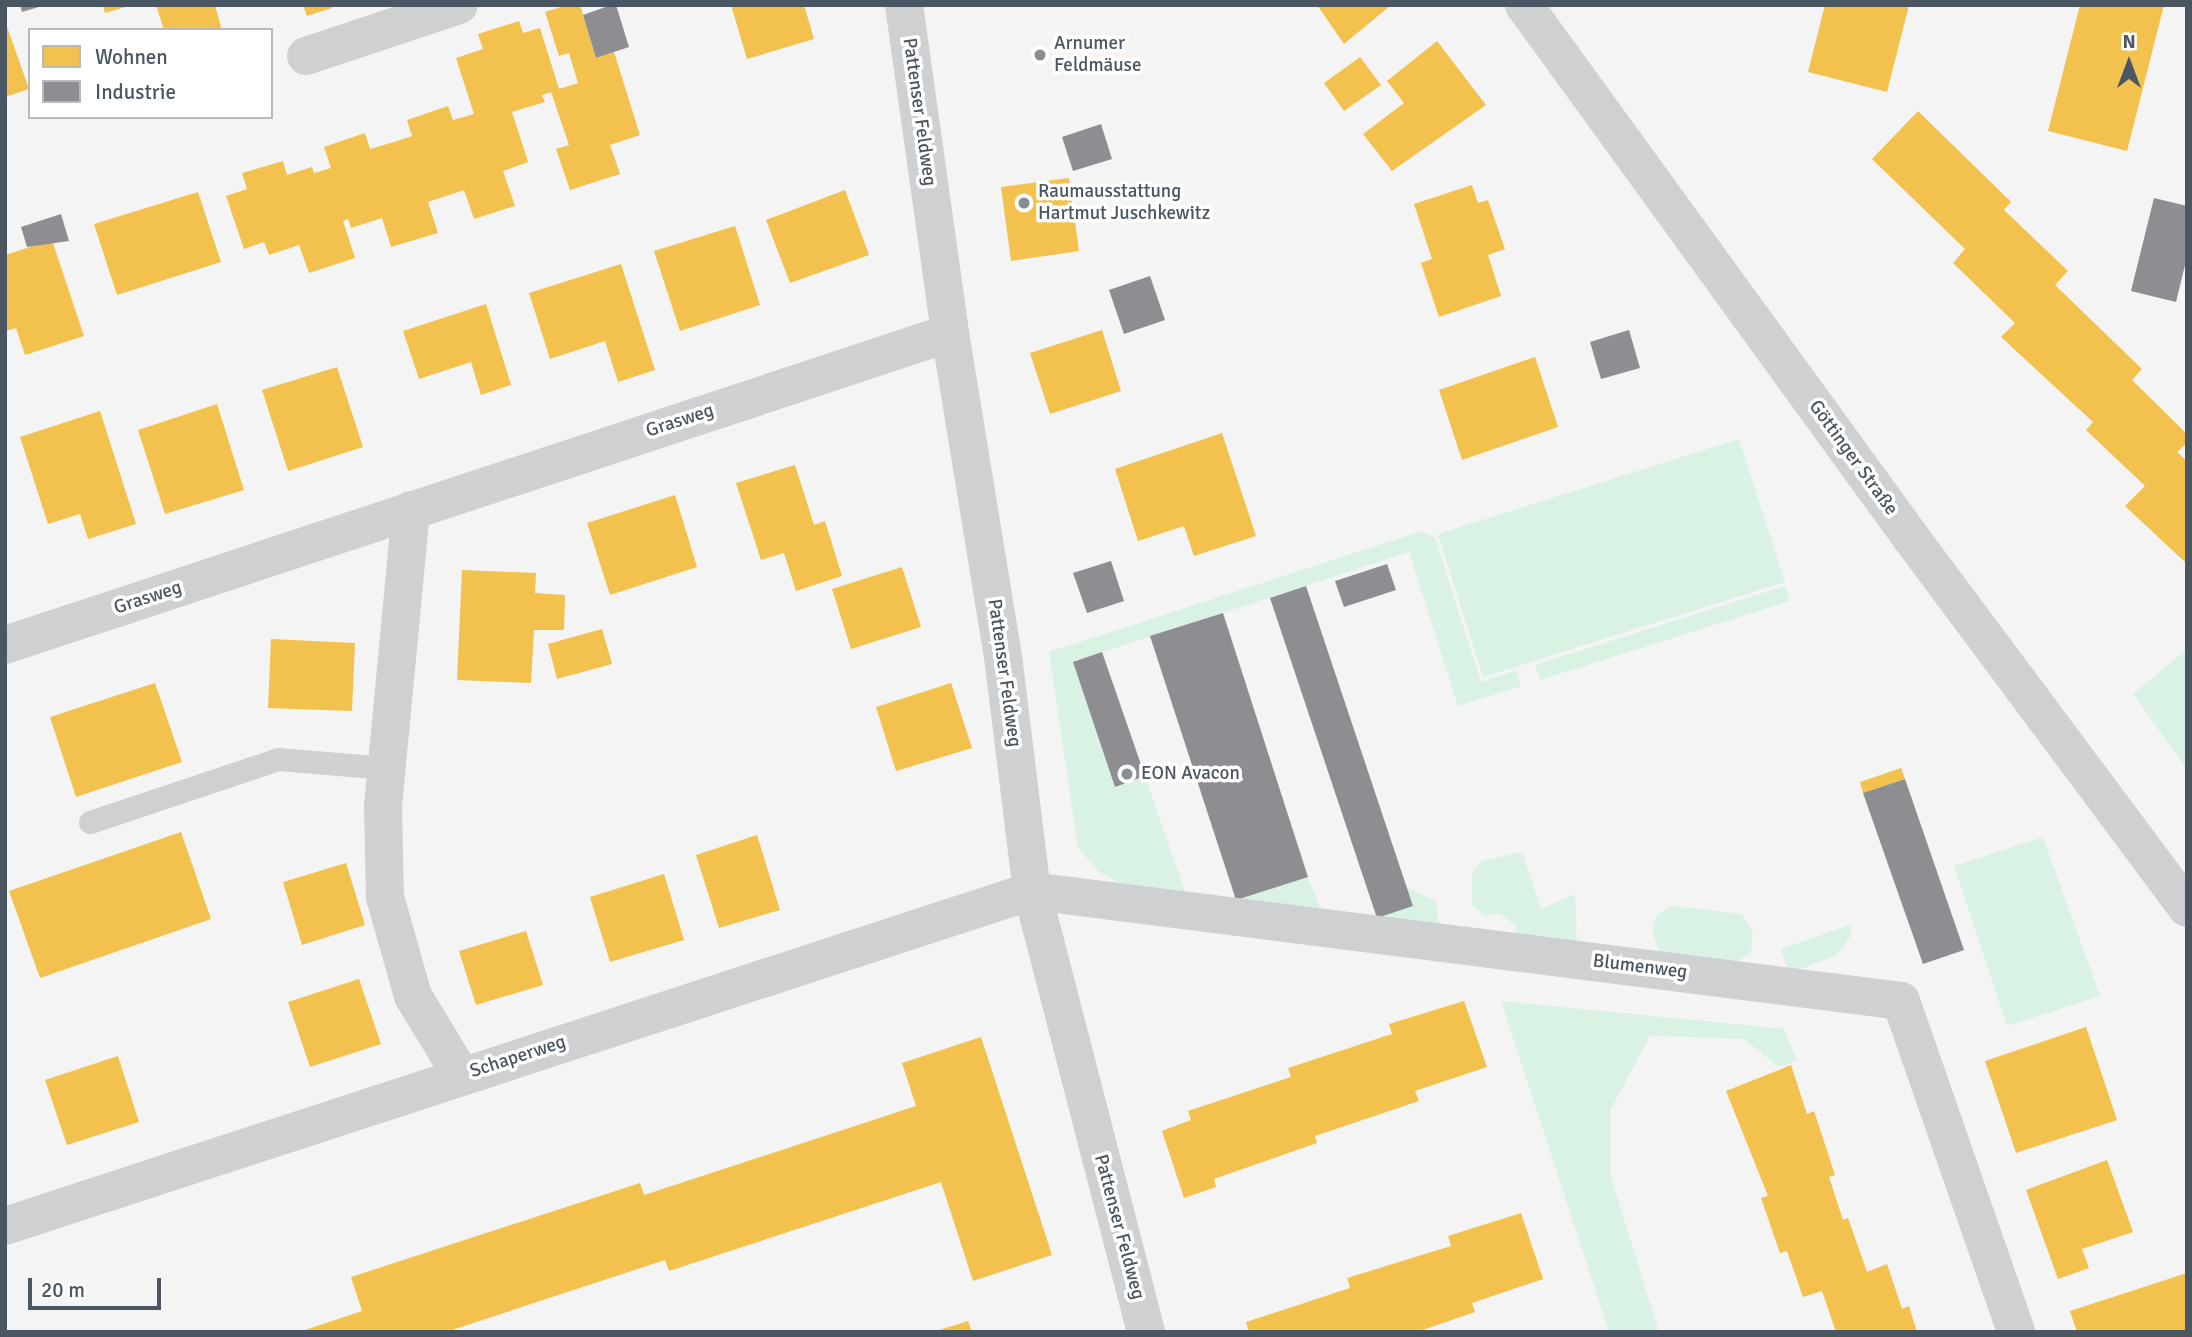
<!DOCTYPE html>
<meta charset="utf-8">
<style>
body{margin:0}
#map{position:relative;width:2192px;height:1337px;overflow:hidden;background:#f4f4f4;font-family:Signika,sans-serif}
div>[style]{position:absolute}
.green>*{inset:0;background:#daf2e3}
.homes>*{inset:0;background:#f2c14e}
.industry>*{inset:0;background:#8d8d92}
.lane>*{height:23px;margin:-11.5px;padding:0 11.5px;transform-origin:11.5px;border-radius:11.5px;background:#ced0d2}
.street>*{height:38px;margin:-19px;padding:0 19px;transform-origin:19px;border-radius:19px;background:#ced0d2}
.dots>*{width:19px;height:19px;translate:-50% -50%;box-sizing:border-box;border:4px solid #fff;border-radius:50%}
span{translate:-50% -50%;white-space:nowrap;text-align:center;line-height:1.15;-webkit-text-stroke:7px #fff;paint-order:stroke}
.poi-label{font-size:19px;color:#4a5661}
.left{translate:0 -50%;text-align:left}
.street-label{font-size:19px;color:#4a5661}
.frame{position:absolute;inset:0;border:7px solid #4a5661;pointer-events:none}
.legend{position:absolute;left:28px;top:28px;width:245px;height:91px;box-sizing:border-box;background:#fff;border:2px solid #b7bbc0;margin:0;padding:9px 12px;list-style:none;font-size:21px;color:#4a5661}
.legend li{display:flex;align-items:center;gap:14px;height:35px}
.legend b{width:35px;border:2px solid #b7bbc0}
.north{position:absolute;left:2094px;top:28px;width:70px;height:70px;-webkit-text-stroke:5px #fff;paint-order:stroke;rotate:0deg;font-size:19px;font-weight:700;line-height:28px;text-align:center;color:#4a5661}
.north::after{content:'';display:block;margin:auto;width:24px;height:32px;background:#4a5661;clip-path:polygon(50% 0,100% 100%,50% 72%,0 100%)}
.scale{position:absolute;left:28px;top:1278px;width:133px;height:32px;box-sizing:border-box;border:4px solid #4a5661;border-top:0;padding-left:9px;font-size:21px;line-height:24px;white-space:nowrap;color:#4a5661;-webkit-text-stroke:5px #fff;paint-order:stroke}
</style>
<div id="map">
<div class="green">
<i style="clip-path:polygon(1739px 439px,1785px 582px,1483px 677px,1438px 534px)"></i>
<i style="clip-path:polygon(1422px 531px,1435px 538px,1481px 682px,1517px 670px,1521px 686px,1458px 706px,1409px 552px,1073px 662px,1115px 786px,1145px 776px,1185px 892px,1123px 885px,1099px 872px,1078px 848px,1049px 652px)"></i>
<i style="clip-path:polygon(1785px 586px,1790px 601px,1540px 680px,1535px 665px)"></i>
<i style="clip-path:polygon(2187px 649px,2187px 769px,2133px 694px)"></i>
<i style="clip-path:polygon(2043px 837px,2100px 996px,2007px 1026px,1954px 866px)"></i>
<i style="clip-path:polygon(1522px 852px,1541px 909px,1575px 894px,1577px 945px,1516px 939px,1516px 926px,1500px 913px,1484px 916px,1472px 905px,1472px 874px,1482px 861px)"></i>
<i style="clip-path:polygon(1308px 877px,1321px 910px,1236px 900px)"></i>
<i style="clip-path:polygon(1407px 888px,1436px 901px,1439px 925px,1377px 918px,1413px 906px)"></i>
<i style="clip-path:polygon(1672px 906px,1742px 914px,1753px 933px,1751px 953px,1731px 965px,1660px 955px,1652px 930px,1656px 916px)"></i>
<i style="clip-path:polygon(1852px 924px,1850px 937px,1836px 956px,1789px 973px,1781px 949px)"></i>
<i style="clip-path:polygon(1501px 1001px,1784px 1029px,1797px 1061px,1779px 1067px,1744px 1039px,1650px 1036px,1610px 1111px,1610px 1174px,1659px 1332px,1609px 1332px)"></i>
</div>
<div class="homes">
<i style="clip-path:polygon(103px 5px,129px 5px,129px 6px,105px 13px)"></i>
<i style="clip-path:polygon(156px 5px,215px 5px,222px 30px,164px 30px)"></i>
<i style="clip-path:polygon(303px 5px,331px 5px,332px 8px,307px 16px)"></i>
<i style="clip-path:polygon(567px 5px,580px 5px,596px 58px,614px 52px,640px 135px,610px 145px,620px 174px,570px 190px,556px 149px,569px 145px,551px 92px,542px 95px,545px 102px,512px 112px,528px 162px,503px 171px,515px 206px,474px 219px,464px 190px,428px 202px,438px 233px,391px 247px,382px 218px,351px 228px,348px 219px,343px 221px,355px 258px,309px 273px,299px 245px,269px 255px,264px 242px,244px 249px,226px 196px,247px 189px,242px 173px,283px 161px,287px 175px,312px 167px,314px 173px,331px 168px,324px 147px,365px 133px,370px 149px,394px 142px,412px 136px,407px 120px,448px 106px,453px 120px,474px 114px,456px 58px,483px 49px,478px 34px,519px 21px,523px 33px,540px 28px,559px 89px,578px 83px,569px 53px,559px 56px,545px 12px)"></i>
<i style="clip-path:polygon(731px 5px,804px 5px,814px 39px,747px 59px)"></i>
<i style="clip-path:polygon(1317px 5px,1391px 5px,1344px 44px)"></i>
<i style="clip-path:polygon(1825px 5px,1909px 5px,1887px 92px,1808px 72px)"></i>
<i style="clip-path:polygon(2080px 5px,2164px 5px,2127px 151px,2048px 131px)"></i>
<i style="clip-path:polygon(5px 21px,29px 89px,5px 97px)"></i>
<i style="clip-path:polygon(1437px 41px,1486px 105px,1392px 171px,1363px 134px,1404px 103px,1387px 81px)"></i>
<i style="clip-path:polygon(1360px 57px,1381px 85px,1344px 111px,1324px 83px)"></i>
<i style="clip-path:polygon(1918px 111px,2011px 202px,2004px 210px,2068px 271px,2055px 285px,2142px 369px,2132px 380px,2187px 434px,2187px 443px,2177px 452px,2187px 461px,2187px 564px,2125px 506px,2145px 486px,2086px 430px,2093px 422px,2001px 337px,2015px 323px,1953px 263px,1965px 249px,1872px 159px)"></i>
<i style="clip-path:polygon(1069px 178px,1079px 251px,1011px 261px,1001px 187px)"></i>
<i style="clip-path:polygon(1472px 185px,1478px 203px,1488px 200px,1505px 249px,1488px 255px,1501px 296px,1439px 317px,1421px 263px,1432px 259px,1414px 204px)"></i>
<i style="clip-path:polygon(845px 190px,869px 255px,790px 283px,766px 220px)"></i>
<i style="clip-path:polygon(198px 192px,221px 262px,117px 295px,94px 224px)"></i>
<i style="clip-path:polygon(735px 226px,760px 305px,680px 331px,654px 251px)"></i>
<i style="clip-path:polygon(52px 240px,84px 336px,25px 355px,16px 328px,5px 331px,5px 255px)"></i>
<i style="clip-path:polygon(621px 264px,655px 370px,618px 382px,605px 341px,550px 359px,529px 293px)"></i>
<i style="clip-path:polygon(486px 304px,511px 385px,481px 395px,471px 362px,419px 379px,403px 331px)"></i>
<i style="clip-path:polygon(1102px 330px,1121px 391px,1050px 414px,1030px 353px)"></i>
<i style="clip-path:polygon(1535px 357px,1558px 427px,1462px 460px,1439px 390px)"></i>
<i style="clip-path:polygon(337px 367px,363px 447px,288px 471px,262px 390px)"></i>
<i style="clip-path:polygon(217px 404px,244px 490px,165px 514px,138px 430px)"></i>
<i style="clip-path:polygon(100px 411px,136px 524px,88px 539px,80px 514px,48px 524px,20px 437px)"></i>
<i style="clip-path:polygon(1222px 433px,1256px 536px,1194px 556px,1184px 526px,1138px 541px,1115px 469px)"></i>
<i style="clip-path:polygon(795px 465px,814px 525px,825px 521px,842px 576px,796px 591px,784px 553px,761px 560px,736px 483px)"></i>
<i style="clip-path:polygon(675px 495px,697px 567px,610px 595px,587px 523px)"></i>
<i style="clip-path:polygon(902px 567px,921px 627px,851px 649px,832px 589px)"></i>
<i style="clip-path:polygon(462px 570px,536px 573px,535px 593px,565px 595px,564px 630px,534px 630px,531px 683px,457px 680px)"></i>
<i style="clip-path:polygon(602px 629px,612px 664px,557px 679px,548px 644px)"></i>
<i style="clip-path:polygon(271px 639px,355px 643px,352px 711px,268px 708px)"></i>
<i style="clip-path:polygon(155px 683px,182px 762px,76px 797px,50px 717px)"></i>
<i style="clip-path:polygon(951px 683px,972px 748px,896px 771px,876px 707px)"></i>
<i style="clip-path:polygon(1901px 768px,1905px 779px,1863px 793px,1860px 782px)"></i>
<i style="clip-path:polygon(181px 832px,211px 919px,40px 978px,9px 891px)"></i>
<i style="clip-path:polygon(757px 835px,780px 910px,719px 928px,696px 855px)"></i>
<i style="clip-path:polygon(346px 863px,365px 925px,302px 945px,283px 882px)"></i>
<i style="clip-path:polygon(664px 874px,684px 940px,610px 962px,590px 897px)"></i>
<i style="clip-path:polygon(526px 931px,543px 985px,476px 1005px,459px 951px)"></i>
<i style="clip-path:polygon(359px 979px,381px 1044px,310px 1067px,288px 1002px)"></i>
<i style="clip-path:polygon(1464px 1001px,1487px 1067px,1415px 1091px,1419px 1101px,1315px 1136px,1317px 1143px,1214px 1179px,1216px 1187px,1184px 1198px,1162px 1131px,1191px 1120px,1188px 1111px,1291px 1077px,1288px 1068px,1392px 1034px,1389px 1024px)"></i>
<i style="clip-path:polygon(2086px 1027px,2117px 1120px,2016px 1153px,1985px 1061px)"></i>
<i style="clip-path:polygon(981px 1037px,1052px 1255px,973px 1281px,941px 1182px,669px 1271px,665px 1260px,446px 1332px,299px 1332px,362px 1311px,351px 1277px,640px 1183px,644px 1195px,916px 1106px,902px 1063px)"></i>
<i style="clip-path:polygon(118px 1056px,139px 1122px,67px 1145px,45px 1080px)"></i>
<i style="clip-path:polygon(1791px 1065px,1807px 1114px,1814px 1111px,1835px 1175px,1829px 1177px,1843px 1220px,1848px 1218px,1867px 1272px,1887px 1264px,1902px 1309px,1909px 1306px,1917px 1332px,1836px 1332px,1822px 1291px,1803px 1297px,1787px 1251px,1780px 1253px,1761px 1198px,1768px 1196px,1726px 1091px)"></i>
<i style="clip-path:polygon(2107px 1160px,2133px 1232px,2082px 1249px,2089px 1268px,2058px 1279px,2026px 1190px)"></i>
<i style="clip-path:polygon(1521px 1213px,1543px 1279px,1472px 1303px,1475px 1312px,1417px 1332px,1249px 1332px,1246px 1322px,1350px 1288px,1347px 1278px,1451px 1246px,1448px 1236px)"></i>
<i style="clip-path:polygon(2187px 1273px,2187px 1332px,2077px 1332px,2070px 1311px)"></i>
<i style="clip-path:polygon(968px 1321px,972px 1332px,936px 1332px,936px 1331px)"></i>
</div>
<div class="industry">
<i style="clip-path:polygon(20px 5px,42px 5px,42px 6px,22px 12px)"></i>
<i style="clip-path:polygon(611px 5px,616px 5px,629px 47px,596px 58px,583px 15px)"></i>
<i style="clip-path:polygon(1101px 124px,1112px 159px,1073px 171px,1062px 137px)"></i>
<i style="clip-path:polygon(2154px 198px,2187px 206px,2187px 257px,2176px 302px,2131px 291px)"></i>
<i style="clip-path:polygon(61px 214px,69px 241px,27px 247px,21px 227px)"></i>
<i style="clip-path:polygon(1150px 276px,1165px 320px,1124px 334px,1109px 290px)"></i>
<i style="clip-path:polygon(1629px 330px,1640px 368px,1601px 379px,1590px 342px)"></i>
<i style="clip-path:polygon(1111px 561px,1124px 601px,1087px 613px,1073px 573px)"></i>
<i style="clip-path:polygon(1387px 564px,1396px 590px,1344px 607px,1335px 581px)"></i>
<i style="clip-path:polygon(1306px 586px,1413px 906px,1377px 918px,1270px 598px)"></i>
<i style="clip-path:polygon(1223px 613px,1308px 877px,1236px 900px,1150px 636px)"></i>
<i style="clip-path:polygon(1102px 652px,1145px 776px,1115px 787px,1073px 662px)"></i>
<i style="clip-path:polygon(1905px 779px,1964px 950px,1923px 964px,1863px 793px)"></i>
</div>
<div class="lane">
<i style="left:90px;top:822px;width:198px;rotate:-18.5deg"></i>
<i style="left:278px;top:759px;width:109px;rotate:4.7deg"></i>
</div>
<div class="street">
<i style="left:904px;top:5px;width:331px;rotate:82deg"></i>
<i style="left:950px;top:333px;width:327px;rotate:80.7deg"></i>
<i style="left:1003px;top:656px;width:237px;rotate:83deg"></i>
<i style="left:1032px;top:891px;width:455px;rotate:75.5deg"></i>
<i style="left:1524px;top:5px;width:660px;rotate:54deg"></i>
<i style="left:1912px;top:539px;width:460px;rotate:53.3deg"></i>
<i style="left:306px;top:56px;width:161px;rotate:-18.4deg"></i>
<i style="left:411px;top:510px;width:296px;rotate:95.4deg"></i>
<i style="left:383px;top:805px;width:92px;rotate:88.8deg"></i>
<i style="left:385px;top:897px;width:103px;rotate:74.2deg"></i>
<i style="left:413px;top:996px;width:92px;rotate:58.7deg"></i>
<i style="left:5px;top:645px;width:995px;rotate:-18.27deg"></i>
<i style="left:5px;top:1226px;width:1080px;rotate:-18.07deg"></i>
<i style="left:1032px;top:891px;width:876px;rotate:7.21deg"></i>
<i style="left:1901px;top:1001px;width:350px;rotate:70.8deg"></i>
</div>
<div class="dots">
<i style="left:1040px;top:55px;background:#868d94"></i>
<i style="left:1024px;top:203px;background:#868d94"></i>
<i style="left:1127px;top:774px;background:#868d94"></i>
</div>
<div class="poi-label">
<span class="left" style="left:1054px;top:55px">Arnumer<br>Feldmäuse</span>
<span class="left" style="left:1038px;top:203px">Raumausstattung<br>Hartmut Juschkewitz</span>
<span class="left" style="left:1141px;top:774px">EON Avacon</span>
</div>
<div class="street-label">
<span style="left:919px;top:112px;rotate:82deg">Pattenser Feldweg</span>
<span style="left:680px;top:421px;rotate:-18deg">Grasweg</span>
<span style="left:1853px;top:458px;rotate:54deg">Göttinger Straße</span>
<span style="left:148px;top:598px;rotate:-18deg">Grasweg</span>
<span style="left:1004px;top:673px;rotate:82deg">Pattenser Feldweg</span>
<span style="left:1640px;top:967px;rotate:7deg">Blumenweg</span>
<span style="left:518px;top:1057px;rotate:-18deg">Schaperweg</span>
<span style="left:1119px;top:1227px;rotate:75deg">Pattenser Feldweg</span>
</div>
<div class="frame"></div>
<ul class="legend">
<li><b style="height:19px;background:#f2c14e"></b>Wohnen</li>
<li><b style="height:19px;background:#8d8d92"></b>Industrie</li>
</ul>
<div class="north">N</div>
<div class="scale">20 m</div>
</div>
